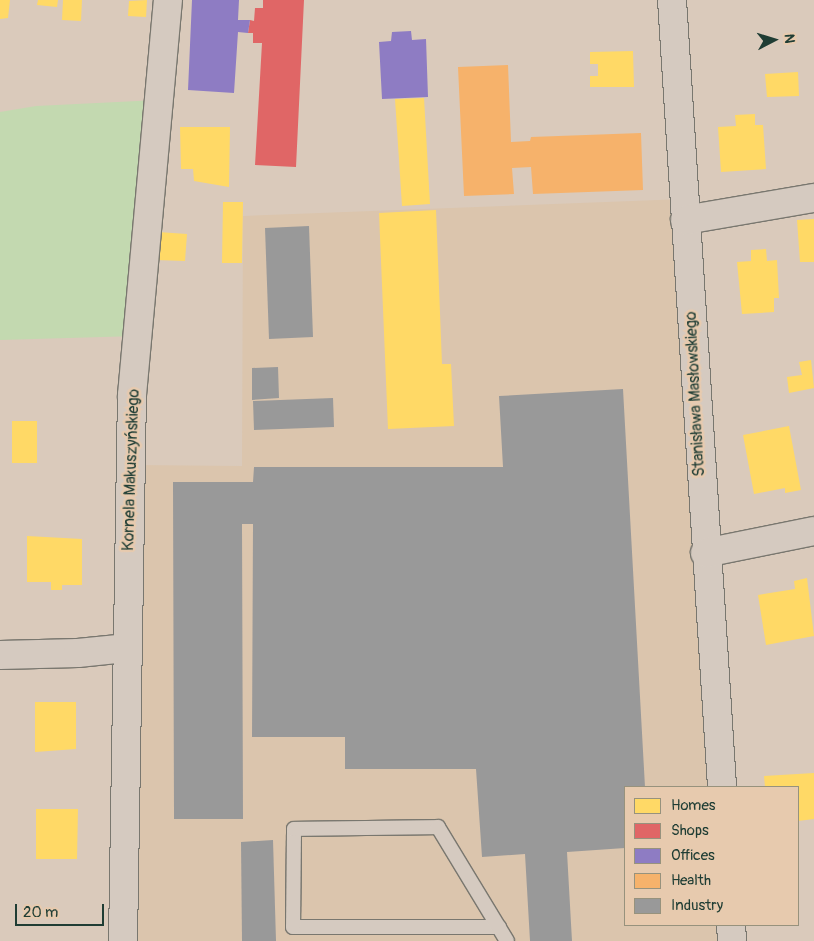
<!DOCTYPE html>
<meta charset="utf-8">
<style>
body{margin:0}
#map{position:relative;width:814px;height:941px;overflow:hidden;background:#dacabb;font-family:Pangolin,sans-serif}
div>[style]{position:absolute}
.built>*{inset:0;background:#dbc5ad}
.green>*{inset:0;background:#c3d9b0}
.homes>*{inset:0;background:#ffd966}
.shops>*{inset:0;background:#e06666}
.offices>*{inset:0;background:#8e7cc3}
.health>*{inset:0;background:#f6b26b}
.industry>*{inset:0;background:#999}
.roads{filter:drop-shadow(1px 0 #79776f) drop-shadow(-1px 0 #79776f) drop-shadow(0 1px #79776f) drop-shadow(0 -1px #79776f)}
.lane>*{height:14px;margin:-7px;padding:0 7px;transform-origin:7px;border-radius:7px;background:#d5cac0}
.street>*{height:28px;margin:-14px;padding:0 14px;transform-origin:14px;border-radius:14px;background:#d5cac0}
span{translate:-50% -50%;white-space:nowrap;text-align:center;line-height:1.15;-webkit-text-stroke:5px #e7caae;paint-order:stroke}
.street-label{font-size:16px;color:#1f3d34}
.legend{position:absolute;left:624px;top:786px;width:175px;height:140px;box-sizing:border-box;background:#e7caae;border:1px solid #97927d;margin:0;padding:6px 9px;list-style:none;font-size:15px;color:#1f3d34}
.legend li{display:flex;align-items:center;gap:10px;height:25px}
.legend b{width:25px;border:1px solid #97927d}
.north{position:absolute;left:749px;top:15px;width:50px;height:50px;-webkit-text-stroke:4px #e7caae;paint-order:stroke;rotate:85deg;font-size:14px;font-weight:700;line-height:20px;text-align:center;color:#1f3d34}
.north::after{content:'';display:block;margin:auto;width:18px;height:22px;background:#1f3d34;clip-path:polygon(50% 0,100% 100%,50% 72%,0 100%)}
.scale{position:absolute;left:15px;top:904px;width:89px;height:22px;box-sizing:border-box;border:2px solid #1f3d34;border-top:0;padding-left:6px;font-size:15px;line-height:18px;white-space:nowrap;color:#1f3d34;-webkit-text-stroke:4px #e7caae;paint-order:stroke}
</style>
<div id="map">
<div class="built">
<i style="clip-path:polygon(684px 199px,722px 787px,625px 787px,625px 925px,731px 925px,732px 941px,123px 941px,131px 465px,242px 466px,243px 216px)"></i>
</div>
<div class="green">
<i style="clip-path:polygon(158px 100px,137px 336px,0 340px,0 112px,36px 106px)"></i>
</div>
<div class="homes">
<i style="clip-path:polygon(0 0,10px 0,8px 18px,0 19px)"></i>
<i style="clip-path:polygon(38px 0,58px 0,57px 7px,37px 5px)"></i>
<i style="clip-path:polygon(63px 0,82px 0,81px 21px,62px 20px)"></i>
<i style="clip-path:polygon(147px 0,146px 17px,128px 16px,129px 1px)"></i>
<i style="clip-path:polygon(633px 51px,634px 87px,590px 87px,590px 76px,598px 76px,598px 64px,590px 64px,590px 52px)"></i>
<i style="clip-path:polygon(798px 72px,799px 96px,767px 97px,765px 74px)"></i>
<i style="clip-path:polygon(424px 98px,430px 204px,402px 206px,395px 99px)"></i>
<i style="clip-path:polygon(755px 114px,755px 125px,763px 125px,766px 169px,721px 172px,718px 127px,736px 126px,735px 115px)"></i>
<i style="clip-path:polygon(180px 127px,230px 127px,229px 187px,194px 181px,193px 169px,181px 169px)"></i>
<i style="clip-path:polygon(223px 202px,243px 202px,242px 263px,222px 263px)"></i>
<i style="clip-path:polygon(436px 210px,442px 364px,451px 364px,454px 426px,388px 429px,379px 213px)"></i>
<i style="clip-path:polygon(814px 219px,814px 262px,800px 262px,797px 220px)"></i>
<i style="clip-path:polygon(158px 232px,187px 234px,185px 261px,156px 260px)"></i>
<i style="clip-path:polygon(766px 249px,767px 261px,777px 260px,779px 298px,774px 298px,774px 312px,742px 314px,737px 262px,751px 261px,751px 250px)"></i>
<i style="clip-path:polygon(811px 360px,814px 388px,789px 393px,787px 377px,802px 375px,799px 362px)"></i>
<i style="clip-path:polygon(12px 421px,37px 421px,37px 463px,12px 463px)"></i>
<i style="clip-path:polygon(789px 426px,801px 490px,785px 493px,785px 488px,754px 494px,743px 435px)"></i>
<i style="clip-path:polygon(27px 536px,82px 539px,82px 585px,62px 585px,62px 590px,51px 590px,51px 582px,27px 582px)"></i>
<i style="clip-path:polygon(807px 578px,814px 636px,766px 645px,758px 595px,795px 589px,794px 581px)"></i>
<i style="clip-path:polygon(35px 702px,76px 702px,76px 749px,35px 752px)"></i>
<i style="clip-path:polygon(814px 773px,814px 819px,798px 821px,798px 787px,765px 787px,764px 776px)"></i>
<i style="clip-path:polygon(36px 809px,78px 809px,77px 859px,36px 859px)"></i>
</div>
<div class="shops">
<i style="clip-path:polygon(263px 0,304px 0,296px 167px,255px 165px,262px 43px,253px 43px,253px 33px,248px 33px,250px 20px,254px 21px,255px 8px,263px 8px)"></i>
</div>
<div class="offices">
<i style="clip-path:polygon(192px 0,239px 0,238px 20px,250px 20px,248px 33px,238px 32px,234px 93px,188px 90px)"></i>
<i style="clip-path:polygon(411px 31px,412px 40px,426px 39px,428px 97px,382px 99px,379px 42px,391px 41px,392px 32px)"></i>
</div>
<div class="health">
<i style="clip-path:polygon(508px 65px,511px 142px,530px 141px,531px 137px,641px 133px,643px 190px,533px 194px,531px 167px,512px 168px,514px 194px,464px 196px,458px 67px)"></i>
</div>
<div class="industry">
<i style="clip-path:polygon(309px 226px,313px 337px,269px 339px,265px 228px)"></i>
<i style="clip-path:polygon(278px 367px,279px 398px,252px 400px,252px 368px)"></i>
<i style="clip-path:polygon(623px 389px,645px 787px,625px 787px,625px 848px,567px 852px,572px 941px,530px 941px,525px 854px,482px 857px,476px 769px,345px 769px,345px 737px,252px 737px,253px 524px,242px 524px,243px 819px,174px 819px,173px 482px,253px 482px,254px 467px,503px 467px,499px 396px)"></i>
<i style="clip-path:polygon(333px 398px,334px 427px,254px 430px,253px 401px)"></i>
<i style="clip-path:polygon(273px 840px,276px 941px,242px 941px,241px 842px)"></i>
</div>
<div class="roads">
<div class="lane">
<i style="left:499px;top:927px;width:206px;rotate:180deg"></i>
<i style="left:293px;top:927px;width:98px;rotate:-89.4deg"></i>
<i style="left:294px;top:829px;width:144px;rotate:-0.8deg"></i>
<i style="left:438px;top:827px;width:133px;rotate:58.8deg"></i>
</div>
<div class="street">
<i style="left:672px;top:0;width:789px;rotate:86.36deg"></i>
<i style="left:685px;top:220px;width:131px;rotate:-9.7deg"></i>
<i style="left:705px;top:553px;width:111px;rotate:-11.4deg"></i>
<i style="left:0;top:655px;width:78px;rotate:-1.5deg"></i>
<i style="left:78px;top:653px;width:48px;rotate:-5.9deg"></i>
<i style="left:731px;top:925px;width:16px;rotate:86deg"></i>
<i style="left:123px;top:941px;width:546px;rotate:-89.06deg"></i>
<i style="left:132px;top:395px;width:397px;rotate:-84.8deg"></i>
</div>
</div>
<div class="street-label">
<span style="left:695px;top:394px;rotate:-93deg">Stanisława Masłowskiego</span>
<span style="left:131px;top:470px;rotate:-88deg">Kornela Makuszyńskiego</span>
</div>
<ul class="legend">
<li><b style="height:14px;background:#ffd966"></b>Homes</li>
<li><b style="height:14px;background:#e06666"></b>Shops</li>
<li><b style="height:14px;background:#8e7cc3"></b>Offices</li>
<li><b style="height:14px;background:#f6b26b"></b>Health</li>
<li><b style="height:14px;background:#999"></b>Industry</li>
</ul>
<div class="north">N</div>
<div class="scale">20 m</div>
</div>
